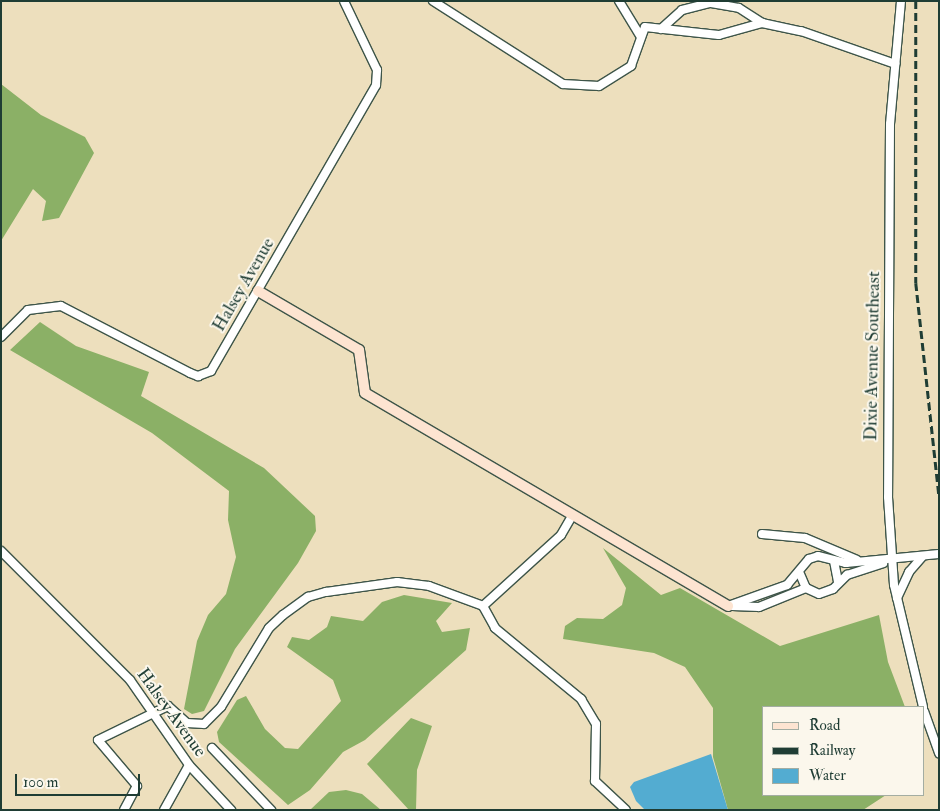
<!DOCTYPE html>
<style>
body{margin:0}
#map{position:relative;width:940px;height:811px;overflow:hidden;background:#eddfbd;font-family:"IM FELL Double Pica",serif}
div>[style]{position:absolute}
.forest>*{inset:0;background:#8bb066}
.water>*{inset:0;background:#53acd1}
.roads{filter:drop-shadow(1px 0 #3e5549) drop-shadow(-1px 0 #3e5549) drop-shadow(0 1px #3e5549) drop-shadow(0 -1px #3e5549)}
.street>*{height:8px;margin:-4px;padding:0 4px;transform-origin:4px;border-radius:4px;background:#fff}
.secondary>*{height:10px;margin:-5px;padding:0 5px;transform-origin:5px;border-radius:5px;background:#fde4d1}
.rail>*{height:2.5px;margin-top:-1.25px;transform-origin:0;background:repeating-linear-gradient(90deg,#1f3d34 0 8px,transparent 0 12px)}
span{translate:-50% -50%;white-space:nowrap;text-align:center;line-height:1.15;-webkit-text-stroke:4px #fbf7ec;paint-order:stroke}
.street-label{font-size:18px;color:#1f3d34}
.frame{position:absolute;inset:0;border:2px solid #1f3d34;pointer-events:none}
.legend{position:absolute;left:762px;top:706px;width:162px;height:90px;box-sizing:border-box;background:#fbf7ec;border:1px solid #a3ada2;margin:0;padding:6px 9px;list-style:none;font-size:15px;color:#1f3d34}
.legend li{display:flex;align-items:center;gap:10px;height:25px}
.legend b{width:25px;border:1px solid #a3ada2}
.scale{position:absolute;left:15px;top:774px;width:125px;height:22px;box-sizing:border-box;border:2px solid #1f3d34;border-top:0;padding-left:6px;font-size:15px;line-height:18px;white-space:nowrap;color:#1f3d34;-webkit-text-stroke:4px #fbf7ec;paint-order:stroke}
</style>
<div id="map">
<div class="forest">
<i style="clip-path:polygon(1px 84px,41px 115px,85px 137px,94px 153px,59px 218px,42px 221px,46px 201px,33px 189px,1px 241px)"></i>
<i style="clip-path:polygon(40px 322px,76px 346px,149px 372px,141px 396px,264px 468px,315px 516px,316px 531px,298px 563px,235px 649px,204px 711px,192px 714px,184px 709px,197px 641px,208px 615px,226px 594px,236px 557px,228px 520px,229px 491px,152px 433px,10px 350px)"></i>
<i style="clip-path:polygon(603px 548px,661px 595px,680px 588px,780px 646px,879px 615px,888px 662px,905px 707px,764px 707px,764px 795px,886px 795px,863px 810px,728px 810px,713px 757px,713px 708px,685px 667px,654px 653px,563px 639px,565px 626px,577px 618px,603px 619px,622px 605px,626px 588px)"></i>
<i style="clip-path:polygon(404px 595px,452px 603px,436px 621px,442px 632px,470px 628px,466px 650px,365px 740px,343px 752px,310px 790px,288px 805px,219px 742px,217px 732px,237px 700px,246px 696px,265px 729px,285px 748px,298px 749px,341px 701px,333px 680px,287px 647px,292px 637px,309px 640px,327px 627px,331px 616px,363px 621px,382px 602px)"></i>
<i style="clip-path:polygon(411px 718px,432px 726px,417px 770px,416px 810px,409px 810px,367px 764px)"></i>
<i style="clip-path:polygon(346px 790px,362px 794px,381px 810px,310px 810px,329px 792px)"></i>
</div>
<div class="water">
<i style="clip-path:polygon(711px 754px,728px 810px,645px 810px,636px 801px,630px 787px,634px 782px)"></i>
</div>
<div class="roads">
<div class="street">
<i style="left:433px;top:1px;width:154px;rotate:32.6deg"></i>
<i style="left:563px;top:84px;width:36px;rotate:3deg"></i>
<i style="left:599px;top:86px;width:38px;rotate:-32deg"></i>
<i style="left:631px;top:66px;width:41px;rotate:-70.3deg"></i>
<i style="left:645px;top:27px;width:74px;rotate:6.2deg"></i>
<i style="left:719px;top:35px;width:45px;rotate:-15.6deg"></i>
<i style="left:762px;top:23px;width:40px;rotate:12deg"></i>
<i style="left:801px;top:31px;width:100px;rotate:19.3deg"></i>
<i style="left:619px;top:1px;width:42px;rotate:58.6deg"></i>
<i style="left:901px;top:1px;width:123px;rotate:95.1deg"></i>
<i style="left:890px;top:124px;width:373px;rotate:90.3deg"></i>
<i style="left:888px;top:497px;width:88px;rotate:86.1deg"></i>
<i style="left:894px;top:585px;width:125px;rotate:76.6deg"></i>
<i style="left:661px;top:29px;width:28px;rotate:-42deg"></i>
<i style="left:682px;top:10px;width:30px;rotate:-14deg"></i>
<i style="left:711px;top:3px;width:28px;rotate:10deg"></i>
<i style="left:739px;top:8px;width:27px;rotate:33deg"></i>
<i style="left:1px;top:337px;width:38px;rotate:-45deg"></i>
<i style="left:28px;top:310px;width:33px;rotate:-7deg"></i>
<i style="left:61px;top:306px;width:145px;rotate:27.4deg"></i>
<i style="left:190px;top:373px;width:9px;rotate:21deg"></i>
<i style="left:198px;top:376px;width:14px;rotate:-21deg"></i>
<i style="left:211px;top:371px;width:330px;rotate:-60deg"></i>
<i style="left:376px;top:85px;width:15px;rotate:-86deg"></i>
<i style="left:377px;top:70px;width:76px;rotate:-115.6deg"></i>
<i style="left:762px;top:534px;width:43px;rotate:5.3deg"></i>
<i style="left:805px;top:538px;width:56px;rotate:22.9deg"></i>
<i style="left:1px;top:551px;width:182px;rotate:45deg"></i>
<i style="left:130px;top:680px;width:103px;rotate:55.2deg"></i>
<i style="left:189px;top:765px;width:62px;rotate:47deg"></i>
<i style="left:834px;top:561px;width:21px;rotate:79deg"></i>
<i style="left:800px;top:574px;width:15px;rotate:67deg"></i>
<i style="left:806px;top:588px;width:14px;rotate:25deg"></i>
<i style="left:819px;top:594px;width:15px;rotate:-20deg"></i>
<i style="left:833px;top:589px;width:20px;rotate:-45deg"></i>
<i style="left:847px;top:575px;width:38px;rotate:-18deg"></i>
<i style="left:897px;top:598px;width:29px;rotate:-65deg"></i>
<i style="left:909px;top:572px;width:21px;rotate:-49deg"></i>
<i style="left:483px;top:606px;width:105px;rotate:-42.3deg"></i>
<i style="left:561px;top:535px;width:22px;rotate:-60deg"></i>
<i style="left:728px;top:606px;width:63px;rotate:-19.6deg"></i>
<i style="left:787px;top:585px;width:34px;rotate:-50deg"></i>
<i style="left:809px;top:559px;width:9px;rotate:-18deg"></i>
<i style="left:818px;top:556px;width:29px;rotate:14deg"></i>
<i style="left:846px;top:563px;width:93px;rotate:-5.5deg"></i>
<i style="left:732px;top:606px;width:27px;rotate:2deg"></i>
<i style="left:759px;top:607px;width:51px;rotate:-22deg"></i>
<i style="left:924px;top:711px;width:45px;rotate:70.3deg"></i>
<i style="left:212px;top:748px;width:86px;rotate:46.4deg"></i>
<i style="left:124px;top:810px;width:27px;rotate:-62deg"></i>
<i style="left:137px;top:786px;width:60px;rotate:-130.3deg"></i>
<i style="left:98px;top:740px;width:78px;rotate:-25.9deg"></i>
<i style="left:168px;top:706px;width:25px;rotate:42deg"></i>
<i style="left:187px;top:723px;width:17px;rotate:3deg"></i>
<i style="left:204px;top:724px;width:24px;rotate:-45deg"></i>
<i style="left:221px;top:707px;width:92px;rotate:-58.7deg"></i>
<i style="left:269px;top:628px;width:19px;rotate:-43deg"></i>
<i style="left:283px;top:615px;width:31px;rotate:-36deg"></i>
<i style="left:308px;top:597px;width:19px;rotate:-16deg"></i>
<i style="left:326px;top:592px;width:72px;rotate:-8deg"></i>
<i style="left:397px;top:582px;width:32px;rotate:7deg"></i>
<i style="left:429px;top:586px;width:58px;rotate:20.3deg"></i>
<i style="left:483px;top:606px;width:25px;rotate:61deg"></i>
<i style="left:495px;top:628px;width:112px;rotate:39.5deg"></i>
<i style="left:581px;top:699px;width:29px;rotate:59deg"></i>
<i style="left:596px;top:724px;width:57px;rotate:91deg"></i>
<i style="left:595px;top:781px;width:42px;rotate:43.1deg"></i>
<i style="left:164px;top:810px;width:51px;rotate:-60.9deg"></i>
</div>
<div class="secondary">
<i style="left:258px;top:291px;width:117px;rotate:30.3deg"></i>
<i style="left:359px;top:350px;width:43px;rotate:82.1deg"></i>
<i style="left:365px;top:393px;width:421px;rotate:30.4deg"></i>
</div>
</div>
<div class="rail">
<i style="left:916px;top:1px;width:282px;rotate:90deg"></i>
<i style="left:916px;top:283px;width:214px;rotate:83.8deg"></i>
</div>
<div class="street-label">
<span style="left:244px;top:285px;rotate:-60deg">Halsey Avenue</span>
<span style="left:873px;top:356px;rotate:-89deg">Dixie Avenue Southeast</span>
<span style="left:171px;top:713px;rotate:54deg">Halsey Avenue</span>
</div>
<div class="frame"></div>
<ul class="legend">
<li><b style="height:6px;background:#fde4d1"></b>Road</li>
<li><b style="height:6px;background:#1f3d34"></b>Railway</li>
<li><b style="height:14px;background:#53acd1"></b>Water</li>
</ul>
<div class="scale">100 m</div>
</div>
